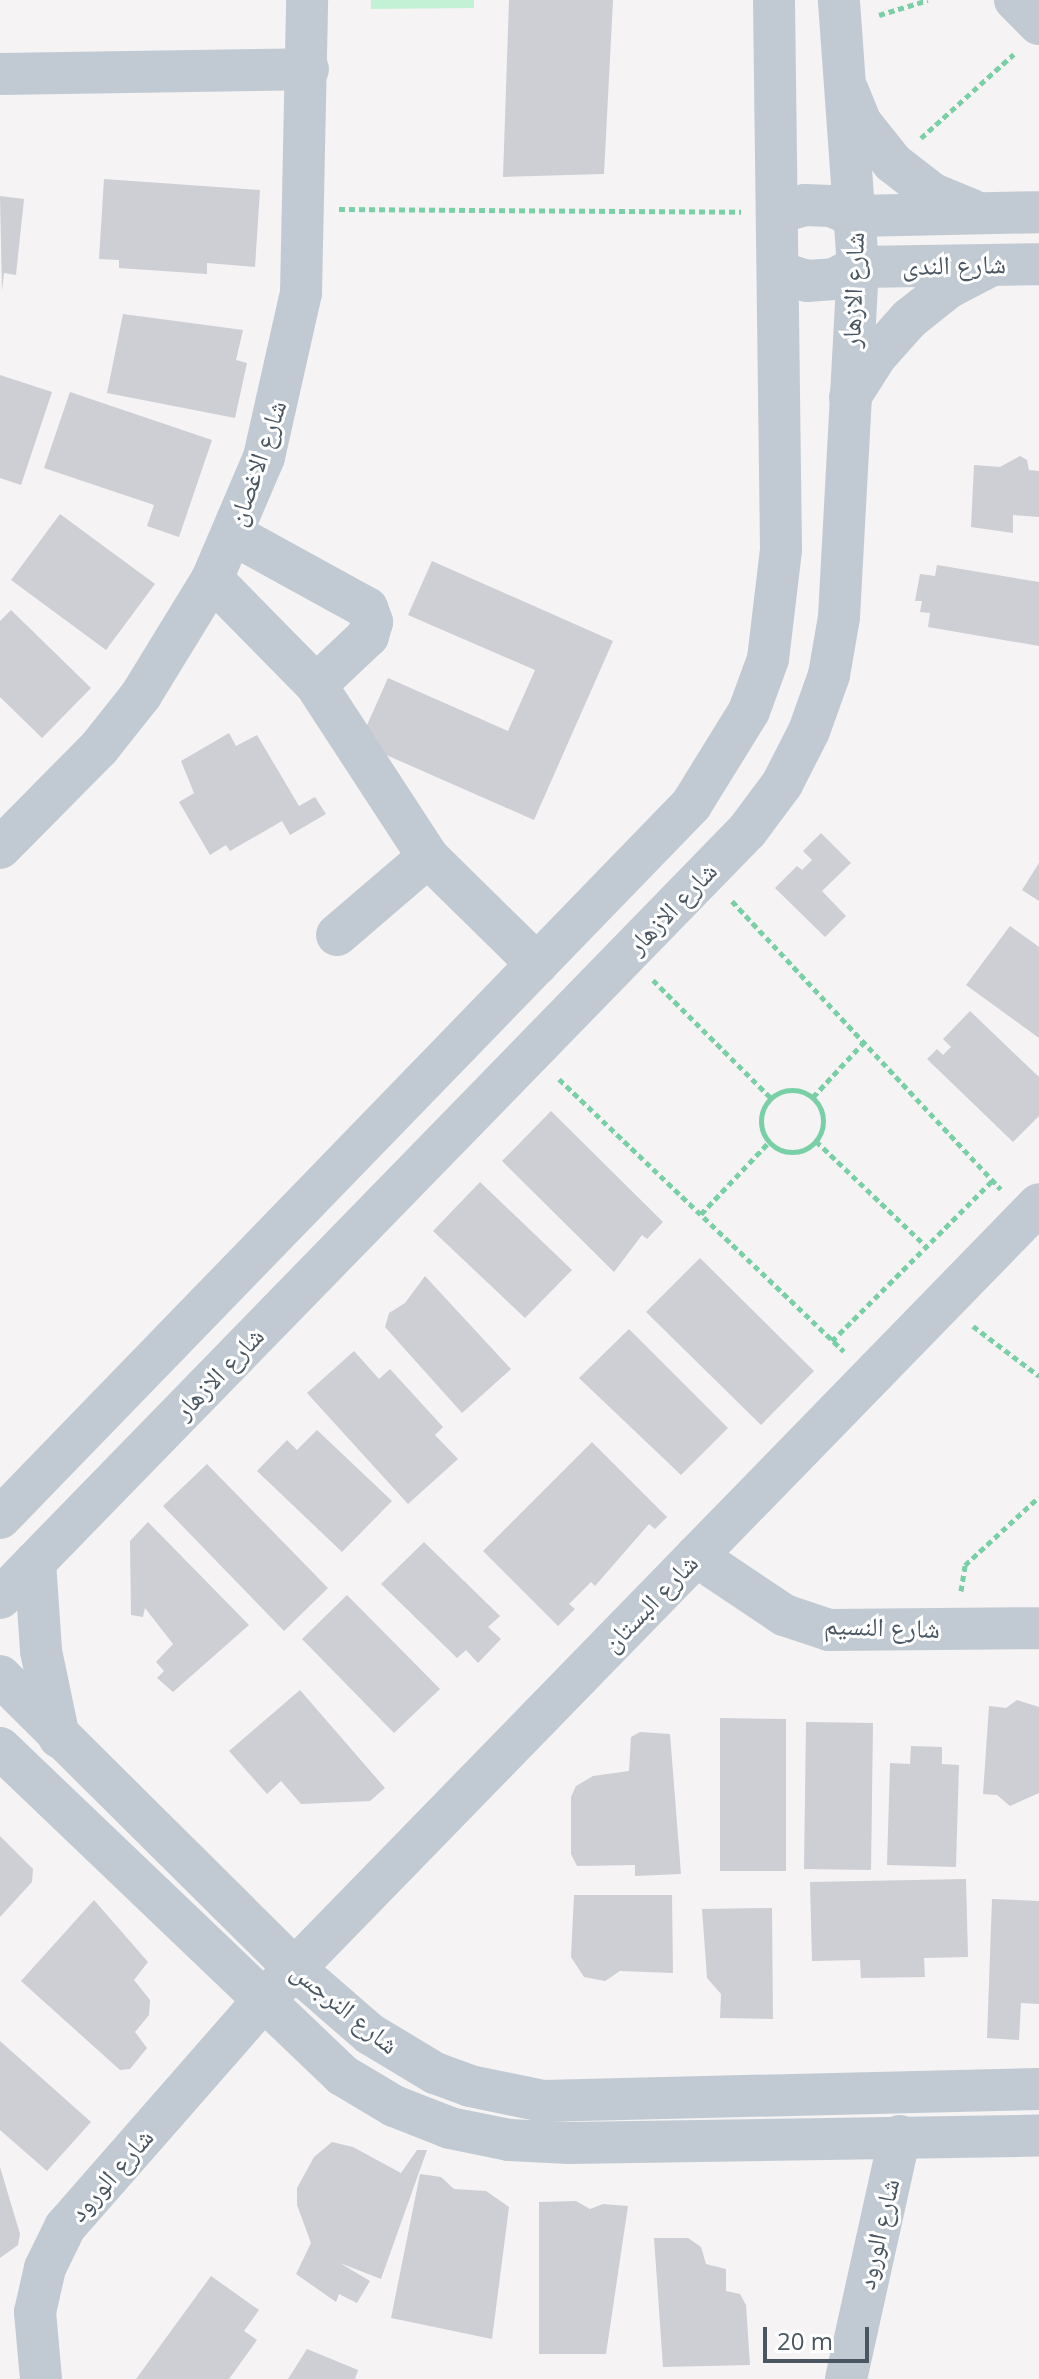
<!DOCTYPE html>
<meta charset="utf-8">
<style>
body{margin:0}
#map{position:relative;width:1039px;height:2379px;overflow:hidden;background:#f5f3f3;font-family:"Open Sans","Noto Naskh Arabic",sans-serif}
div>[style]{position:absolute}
.green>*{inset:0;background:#c3f1d5}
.building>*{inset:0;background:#cdcfd5}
.path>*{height:5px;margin-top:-2.5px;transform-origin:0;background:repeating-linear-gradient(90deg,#7ad0a6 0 6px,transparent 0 10px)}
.path>.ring{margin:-2.5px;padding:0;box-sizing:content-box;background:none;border:5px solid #7ad0a6;border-radius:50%}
.minor>*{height:42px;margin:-21px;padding:0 21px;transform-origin:21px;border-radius:21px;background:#c1cad2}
span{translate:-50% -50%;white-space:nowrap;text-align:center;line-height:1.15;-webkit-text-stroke:6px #fff;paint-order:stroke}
.street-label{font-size:26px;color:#4a5661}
.scale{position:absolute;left:763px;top:2327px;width:106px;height:36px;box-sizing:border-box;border:4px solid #4a5661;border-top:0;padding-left:10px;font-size:24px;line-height:28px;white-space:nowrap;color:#4a5661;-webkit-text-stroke:6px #fff;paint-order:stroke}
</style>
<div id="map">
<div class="green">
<i style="clip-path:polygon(371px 0,474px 0,474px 8px,371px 9px)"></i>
</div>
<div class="building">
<i style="clip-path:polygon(509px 0,613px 0,604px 174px,503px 177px)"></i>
<i style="clip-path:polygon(104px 179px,260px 190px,255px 267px,207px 263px,207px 274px,119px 268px,119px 260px,99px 259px)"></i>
<i style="clip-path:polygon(0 196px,24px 199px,16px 275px,4px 273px,2px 291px)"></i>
<i style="clip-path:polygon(123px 314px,243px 330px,236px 360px,247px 363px,235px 418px,107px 393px)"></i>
<i style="clip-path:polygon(0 375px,52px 392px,21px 485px,0 478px)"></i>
<i style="clip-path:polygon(70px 392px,212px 440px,179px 537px,147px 526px,154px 505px,44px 468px)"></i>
<i style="clip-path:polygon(1020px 456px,1027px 460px,1029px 470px,1039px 471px,1039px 517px,1013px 515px,1013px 533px,971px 527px,974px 465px,1000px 467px)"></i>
<i style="clip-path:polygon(60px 514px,155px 584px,106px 650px,11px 580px)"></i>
<i style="clip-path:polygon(432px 561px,613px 641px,534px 820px,359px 743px,388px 678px,508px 731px,535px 670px,408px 615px)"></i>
<i style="clip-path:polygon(937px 565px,1039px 582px,1039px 646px,928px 627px,930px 613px,920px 612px,922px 601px,915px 601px,920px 574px,935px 576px)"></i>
<i style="clip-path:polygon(11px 610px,91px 688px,42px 738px,0 697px,0 621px)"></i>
<i style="clip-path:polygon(229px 733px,236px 746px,257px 735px,299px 806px,315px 797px,326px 814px,290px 835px,282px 821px,230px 851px,226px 845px,210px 855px,179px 802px,194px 793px,181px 761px)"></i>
<i style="clip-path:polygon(821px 833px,851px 863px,822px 891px,846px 916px,825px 937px,775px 888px,797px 866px,802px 870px,812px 860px,803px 851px)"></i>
<i style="clip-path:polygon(1039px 863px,1039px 901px,1022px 890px)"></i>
<i style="clip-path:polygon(1010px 926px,1039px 947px,1039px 1038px,966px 985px)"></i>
<i style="clip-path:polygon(970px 1011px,1039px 1077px,1039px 1116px,1013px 1142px,927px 1059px,937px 1049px,943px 1055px,951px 1047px,943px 1039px)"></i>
<i style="clip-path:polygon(551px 1111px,663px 1222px,647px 1239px,642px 1235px,614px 1272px,502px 1161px)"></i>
<i style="clip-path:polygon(480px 1182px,572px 1270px,525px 1318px,433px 1231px)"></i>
<i style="clip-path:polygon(700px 1258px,814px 1371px,761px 1425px,646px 1312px)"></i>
<i style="clip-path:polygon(425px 1276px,511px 1369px,462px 1413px,385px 1327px,389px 1313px,405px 1303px)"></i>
<i style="clip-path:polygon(629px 1329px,728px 1428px,681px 1475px,579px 1378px)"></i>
<i style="clip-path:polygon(354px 1351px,379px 1379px,390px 1369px,443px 1427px,435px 1435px,458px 1459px,408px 1504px,307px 1393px)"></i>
<i style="clip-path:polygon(317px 1430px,392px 1501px,342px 1552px,257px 1471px,287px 1440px,297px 1450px)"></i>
<i style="clip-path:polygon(592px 1442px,667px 1517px,655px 1529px,649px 1524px,595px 1586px,591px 1582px,569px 1604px,575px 1609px,558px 1626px,483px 1551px)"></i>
<i style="clip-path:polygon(207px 1464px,328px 1588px,284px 1631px,163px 1506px)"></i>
<i style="clip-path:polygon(148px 1522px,249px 1625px,173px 1692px,157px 1678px,164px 1671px,156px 1662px,173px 1644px,145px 1608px,143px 1617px,131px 1615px,130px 1541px)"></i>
<i style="clip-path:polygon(424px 1542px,500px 1616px,488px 1627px,501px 1639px,478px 1663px,466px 1650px,457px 1658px,381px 1584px)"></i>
<i style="clip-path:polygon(347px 1595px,440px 1689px,394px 1733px,302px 1639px)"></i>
<i style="clip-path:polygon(300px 1690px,385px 1788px,370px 1801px,301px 1804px,281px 1781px,267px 1794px,229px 1751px)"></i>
<i style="clip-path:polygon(1017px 1700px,1039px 1707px,1039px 1793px,1010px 1806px,997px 1795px,983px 1794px,989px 1706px,1006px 1708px)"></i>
<i style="clip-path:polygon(720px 1718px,786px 1719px,786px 1871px,720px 1871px)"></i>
<i style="clip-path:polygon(806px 1722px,873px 1723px,871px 1870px,804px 1869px)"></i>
<i style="clip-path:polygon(640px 1732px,670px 1734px,681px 1874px,635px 1876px,635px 1865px,577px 1866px,571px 1854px,571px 1797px,576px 1786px,593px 1776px,629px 1771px,631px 1737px)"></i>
<i style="clip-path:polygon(911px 1746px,942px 1747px,942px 1764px,959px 1765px,956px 1867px,887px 1865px,890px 1763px,910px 1764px)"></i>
<i style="clip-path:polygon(0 1836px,33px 1869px,32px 1882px,0 1917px)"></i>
<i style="clip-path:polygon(966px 1879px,968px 1957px,924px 1958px,925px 1977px,861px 1978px,860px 1960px,812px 1961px,810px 1882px)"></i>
<i style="clip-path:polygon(574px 1895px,672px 1895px,673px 1973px,620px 1971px,605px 1981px,584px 1977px,571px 1957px)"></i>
<i style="clip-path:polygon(992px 1899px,1039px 1901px,1039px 2004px,1021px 2003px,1019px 2040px,987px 2038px)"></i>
<i style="clip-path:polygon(94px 1900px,148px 1962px,134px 1980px,150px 2000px,149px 2015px,135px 2032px,147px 2048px,130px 2069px,120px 2070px,21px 1981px)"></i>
<i style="clip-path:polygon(772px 1908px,773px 2019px,720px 2018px,721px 1994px,707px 1978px,702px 1909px)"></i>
<i style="clip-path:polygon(0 2041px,91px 2122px,47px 2171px,0 2130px)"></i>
<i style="clip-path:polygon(332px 2142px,353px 2147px,401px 2173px,417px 2150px,427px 2150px,381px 2279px,340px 2263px,370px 2281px,357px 2303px,339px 2294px,336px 2302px,296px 2274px,311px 2243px,297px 2205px,297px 2188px,314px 2157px)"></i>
<i style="clip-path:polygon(0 2167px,20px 2234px,18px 2245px,0 2258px)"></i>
<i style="clip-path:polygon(420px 2174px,441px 2177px,454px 2189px,486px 2191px,509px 2207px,492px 2339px,391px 2318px)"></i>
<i style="clip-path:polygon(576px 2201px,590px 2209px,603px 2204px,628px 2206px,606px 2354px,539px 2354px,539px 2202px)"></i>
<i style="clip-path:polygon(654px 2238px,688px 2238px,701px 2247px,706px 2264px,726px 2269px,726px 2291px,740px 2294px,746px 2305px,750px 2365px,663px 2367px)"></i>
<i style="clip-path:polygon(211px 2276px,259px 2310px,244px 2331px,257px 2340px,229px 2379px,136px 2379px)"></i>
<i style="clip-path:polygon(307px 2349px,358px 2370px,355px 2379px,288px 2379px)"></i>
</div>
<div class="path">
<i style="left:879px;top:15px;width:51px;rotate:-17deg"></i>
<i style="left:921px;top:138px;width:125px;rotate:-42.1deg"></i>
<i style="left:339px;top:209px;width:402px;rotate:0.4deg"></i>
<i style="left:732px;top:901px;width:394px;rotate:47deg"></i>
<i style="left:653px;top:980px;width:167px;rotate:45deg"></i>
<i style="left:559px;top:1079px;width:394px;rotate:43.7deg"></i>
<i class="ring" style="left:761px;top:1090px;width:57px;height:57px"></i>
<i style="left:813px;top:1097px;width:76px;rotate:-47.1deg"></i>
<i style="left:816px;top:1141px;width:153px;rotate:43.7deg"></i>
<i style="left:701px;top:1214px;width:99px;rotate:-46.6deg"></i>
<i style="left:973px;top:1326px;width:83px;rotate:37.1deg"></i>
<i style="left:832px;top:1341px;width:228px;rotate:-45deg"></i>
<i style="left:961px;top:1591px;width:26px;rotate:-81deg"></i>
<i style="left:965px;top:1565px;width:100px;rotate:-42.6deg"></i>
</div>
<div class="minor">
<i style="left:1015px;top:0;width:34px;rotate:45deg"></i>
<i style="left:0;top:74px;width:308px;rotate:-0.9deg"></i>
<i style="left:848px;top:91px;width:35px;rotate:68deg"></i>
<i style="left:861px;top:123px;width:51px;rotate:51.3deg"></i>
<i style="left:893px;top:163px;width:51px;rotate:37.8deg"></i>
<i style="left:933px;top:194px;width:42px;rotate:22.3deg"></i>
<i style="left:777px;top:213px;width:29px;rotate:-16deg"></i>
<i style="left:805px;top:205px;width:26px;rotate:2deg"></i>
<i style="left:831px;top:206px;width:26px;rotate:23deg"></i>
<i style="left:855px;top:216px;width:184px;rotate:-1.2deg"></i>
<i style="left:778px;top:272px;width:30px;rotate:17deg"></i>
<i style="left:807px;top:281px;width:27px;rotate:-4deg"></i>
<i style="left:834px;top:279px;width:27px;rotate:-27deg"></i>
<i style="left:858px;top:267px;width:181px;rotate:-0.9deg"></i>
<i style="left:850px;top:397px;width:49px;rotate:-57.6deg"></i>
<i style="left:876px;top:356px;width:50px;rotate:-48.3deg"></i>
<i style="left:909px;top:319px;width:50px;rotate:-38.5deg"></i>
<i style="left:948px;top:288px;width:45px;rotate:-27.7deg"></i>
<i style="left:234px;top:535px;width:152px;rotate:28.8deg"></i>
<i style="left:367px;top:608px;width:15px;rotate:70deg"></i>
<i style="left:372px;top:622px;width:15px;rotate:106deg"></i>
<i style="left:368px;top:636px;width:71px;rotate:136.7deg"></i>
<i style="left:212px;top:579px;width:148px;rotate:45.5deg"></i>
<i style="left:316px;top:685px;width:205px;rotate:56.9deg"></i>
<i style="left:428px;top:857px;width:153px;rotate:44.5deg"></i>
<i style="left:0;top:848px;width:141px;rotate:-45.3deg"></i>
<i style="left:99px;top:748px;width:68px;rotate:-51.6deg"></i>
<i style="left:141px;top:695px;width:136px;rotate:-58.5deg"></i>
<i style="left:212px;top:579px;width:133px;rotate:-66.9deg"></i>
<i style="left:264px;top:457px;width:168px;rotate:-77.3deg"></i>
<i style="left:301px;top:293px;width:293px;rotate:-88.8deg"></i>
<i style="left:337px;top:935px;width:120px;rotate:-40.6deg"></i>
<i style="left:0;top:1518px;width:993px;rotate:-45.9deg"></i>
<i style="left:691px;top:805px;width:110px;rotate:-58.3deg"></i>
<i style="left:749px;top:711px;width:55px;rotate:-69.9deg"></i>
<i style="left:768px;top:659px;width:110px;rotate:-83.2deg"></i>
<i style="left:781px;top:550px;width:550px;rotate:-90.73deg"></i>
<i style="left:696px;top:1556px;width:106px;rotate:33.8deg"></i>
<i style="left:784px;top:1615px;width:47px;rotate:18.4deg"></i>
<i style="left:829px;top:1630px;width:210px;rotate:-0.5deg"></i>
<i style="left:35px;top:1562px;width:89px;rotate:86.1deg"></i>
<i style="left:41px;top:1651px;width:88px;rotate:78.2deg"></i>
<i style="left:0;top:1598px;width:1071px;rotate:-45.76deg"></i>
<i style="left:747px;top:831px;width:59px;rotate:-53.3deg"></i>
<i style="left:782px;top:784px;width:59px;rotate:-63deg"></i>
<i style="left:809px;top:731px;width:59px;rotate:-70.3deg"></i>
<i style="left:829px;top:675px;width:59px;rotate:-80.2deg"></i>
<i style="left:839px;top:617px;width:351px;rotate:-86.9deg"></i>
<i style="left:858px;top:267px;width:268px;rotate:-94.1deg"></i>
<i style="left:0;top:1676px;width:414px;rotate:44.8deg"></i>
<i style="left:294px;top:1968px;width:101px;rotate:41deg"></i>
<i style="left:370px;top:2034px;width:76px;rotate:31deg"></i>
<i style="left:435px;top:2073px;width:37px;rotate:20deg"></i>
<i style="left:470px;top:2086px;width:75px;rotate:11.6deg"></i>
<i style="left:543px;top:2101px;width:496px;rotate:-1.4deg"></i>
<i style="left:0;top:1748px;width:473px;rotate:43.7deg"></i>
<i style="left:342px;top:2075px;width:61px;rotate:30.8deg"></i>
<i style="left:394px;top:2106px;width:60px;rotate:21.4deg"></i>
<i style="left:450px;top:2128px;width:60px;rotate:11.5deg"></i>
<i style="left:509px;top:2140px;width:60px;rotate:2.9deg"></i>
<i style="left:569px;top:2143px;width:470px;rotate:-0.9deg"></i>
<i style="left:41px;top:2379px;width:67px;rotate:-95.1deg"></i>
<i style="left:35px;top:2312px;width:45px;rotate:-77.2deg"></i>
<i style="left:45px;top:2268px;width:46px;rotate:-64deg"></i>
<i style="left:65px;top:2227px;width:298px;rotate:-48.8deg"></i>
<i style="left:261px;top:2003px;width:1115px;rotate:-45.76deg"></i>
<i style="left:846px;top:2379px;width:249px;rotate:-77.5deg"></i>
</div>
<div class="street-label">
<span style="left:954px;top:265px;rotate:-1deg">شارع الندى</span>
<span style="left:853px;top:290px;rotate:-88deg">شارع الازهار</span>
<span style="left:257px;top:463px;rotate:-71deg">شارع الاغصان</span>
<span style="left:672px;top:908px;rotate:-46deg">شارع الازهار</span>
<span style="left:219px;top:1373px;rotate:-46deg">شارع الازهار</span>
<span style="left:650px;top:1603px;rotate:-46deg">شارع البستان</span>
<span style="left:882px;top:1627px;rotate:2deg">شارع النسيم</span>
<span style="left:345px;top:2008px;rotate:39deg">شارع النرجس</span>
<span style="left:111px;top:2175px;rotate:-49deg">شارع الورود</span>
<span style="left:878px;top:2234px;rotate:-77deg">شارع الورود</span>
</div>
<div class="scale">20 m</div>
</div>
